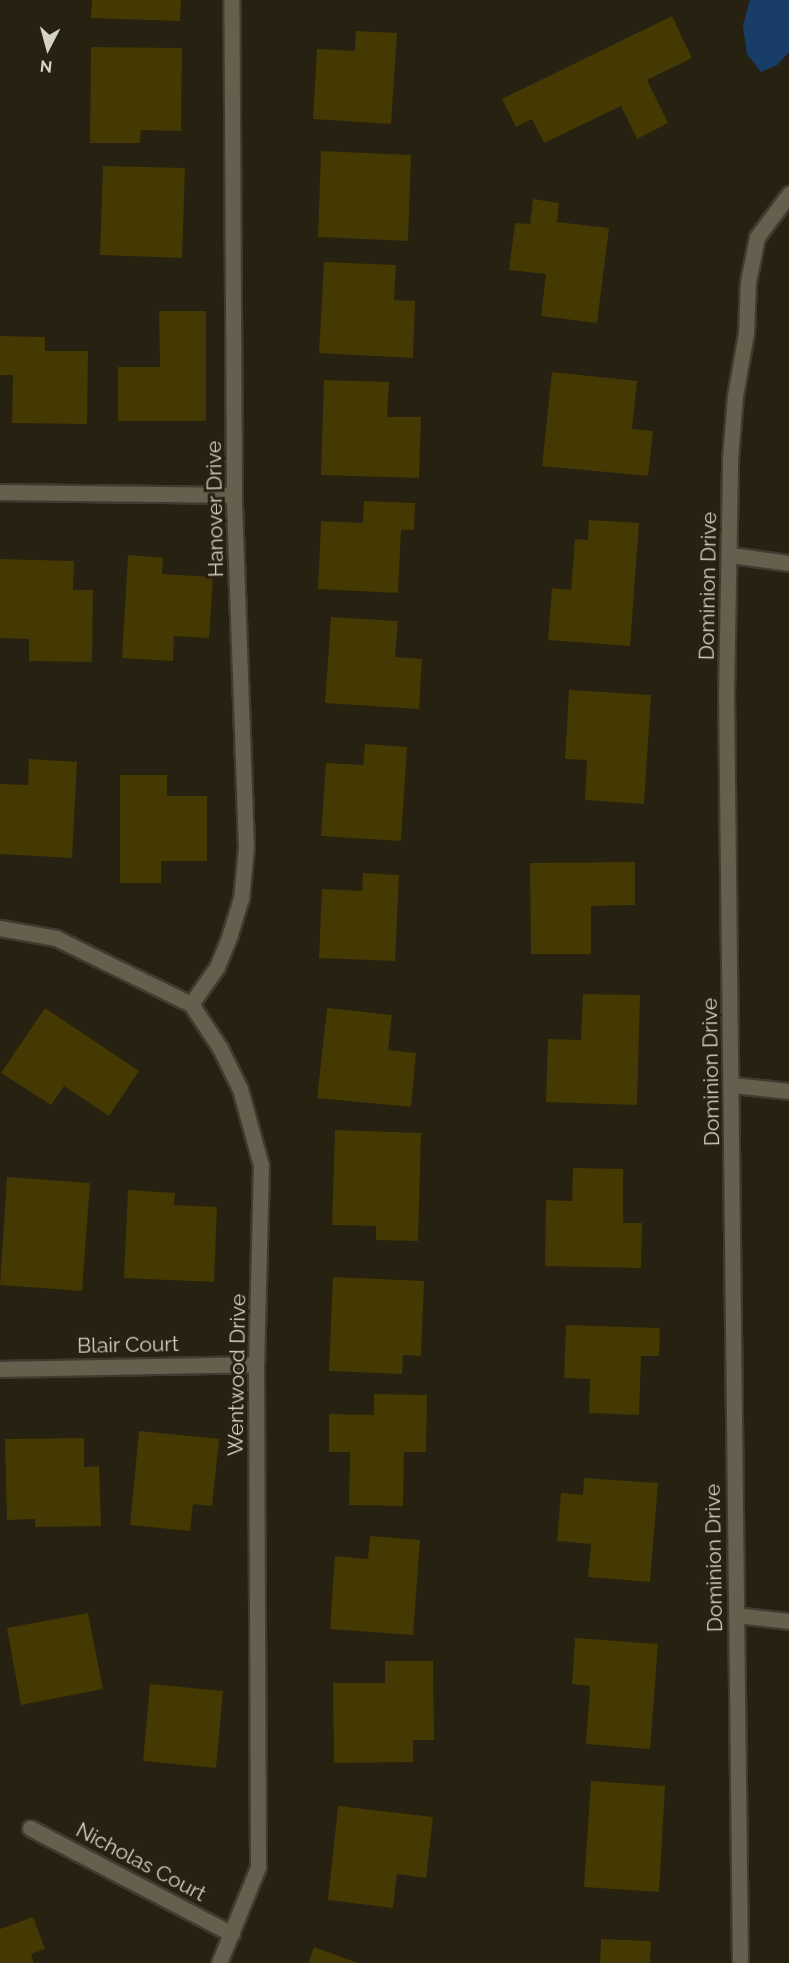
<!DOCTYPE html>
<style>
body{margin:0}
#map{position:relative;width:789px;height:1963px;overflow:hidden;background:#262111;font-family:Raleway,sans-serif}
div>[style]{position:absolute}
.water>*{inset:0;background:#183e68}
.building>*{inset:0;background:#443803}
.roads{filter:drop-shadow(2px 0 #3f3b30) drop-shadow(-2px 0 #3f3b30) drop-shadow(0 2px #3f3b30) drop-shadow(0 -2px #3f3b30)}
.minor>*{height:15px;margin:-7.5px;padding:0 7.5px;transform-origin:7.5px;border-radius:7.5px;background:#655f4d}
span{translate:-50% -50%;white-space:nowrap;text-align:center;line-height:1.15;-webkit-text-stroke:6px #262111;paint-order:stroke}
.street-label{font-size:21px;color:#d5d2c7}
.north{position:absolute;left:18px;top:18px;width:60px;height:60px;-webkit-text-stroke:4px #262111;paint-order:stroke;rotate:186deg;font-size:16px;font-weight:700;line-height:24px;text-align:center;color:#d5d2c7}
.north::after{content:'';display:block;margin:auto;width:21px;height:27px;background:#d5d2c7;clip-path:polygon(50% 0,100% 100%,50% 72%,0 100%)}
</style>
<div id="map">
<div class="water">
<i style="clip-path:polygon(750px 0,789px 0,789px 52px,777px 65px,761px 72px,747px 54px,743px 26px)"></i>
</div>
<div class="building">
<i style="clip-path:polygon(92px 0,181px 0,180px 21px,91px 18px)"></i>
<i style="clip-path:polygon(672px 16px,692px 58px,647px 80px,668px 123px,637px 139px,621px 106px,544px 143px,532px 119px,516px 127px,502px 99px)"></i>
<i style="clip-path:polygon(356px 31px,397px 33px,391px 124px,313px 119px,317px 49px,355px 51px)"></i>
<i style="clip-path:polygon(91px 47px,182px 48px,181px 131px,141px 130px,140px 143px,90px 143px)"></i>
<i style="clip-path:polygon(321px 151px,411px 155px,408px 241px,318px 237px)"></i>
<i style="clip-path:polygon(103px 166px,185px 168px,182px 258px,100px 255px)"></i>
<i style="clip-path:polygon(533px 199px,559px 203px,557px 222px,609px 228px,597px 323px,541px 316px,546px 274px,509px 270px,515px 223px,530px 224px)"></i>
<i style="clip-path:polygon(324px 262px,396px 265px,394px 300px,415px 301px,413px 358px,319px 353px)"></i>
<i style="clip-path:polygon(159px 311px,206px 311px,206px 421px,118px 421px,118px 367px,160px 367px)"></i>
<i style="clip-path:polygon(0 336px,45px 337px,45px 351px,88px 351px,87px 424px,12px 423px,13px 375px,0 375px)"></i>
<i style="clip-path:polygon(552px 372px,637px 381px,632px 429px,653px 431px,648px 476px,542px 466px)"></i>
<i style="clip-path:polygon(324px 380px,389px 382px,387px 417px,421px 417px,419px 478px,321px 475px)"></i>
<i style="clip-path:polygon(364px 501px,415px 503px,414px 530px,401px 530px,398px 593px,318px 589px,321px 521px,363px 523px)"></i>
<i style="clip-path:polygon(589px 520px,639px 523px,630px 646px,548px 640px,552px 588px,571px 590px,575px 539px,588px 540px)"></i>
<i style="clip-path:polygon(128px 555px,163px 558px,162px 574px,213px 577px,209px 638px,174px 636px,173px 661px,122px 658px)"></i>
<i style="clip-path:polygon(0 559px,74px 561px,73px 590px,93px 590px,92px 662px,29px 661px,29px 639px,0 638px)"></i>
<i style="clip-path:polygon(331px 617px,398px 621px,395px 657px,422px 659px,419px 709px,325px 703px)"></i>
<i style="clip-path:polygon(569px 690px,651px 695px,644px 804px,585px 800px,587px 760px,565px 759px)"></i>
<i style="clip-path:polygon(365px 744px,407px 747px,401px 841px,321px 836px,326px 763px,363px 765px)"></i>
<i style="clip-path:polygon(29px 759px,77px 762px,72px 858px,0 854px,0 784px,28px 785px)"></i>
<i style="clip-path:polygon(120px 775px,167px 775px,167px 796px,207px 796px,207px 861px,161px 861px,161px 883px,120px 883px)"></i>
<i style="clip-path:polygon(635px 862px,635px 905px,591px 906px,591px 954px,531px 954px,530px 863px)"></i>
<i style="clip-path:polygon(363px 873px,399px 875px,395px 961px,319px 958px,322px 889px,362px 891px)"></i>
<i style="clip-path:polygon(583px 994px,640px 995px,637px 1105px,546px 1102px,548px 1039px,581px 1040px)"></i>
<i style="clip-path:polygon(45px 1008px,139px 1071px,109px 1116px,64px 1086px,51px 1105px,1px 1073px)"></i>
<i style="clip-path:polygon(327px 1008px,392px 1015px,388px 1050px,416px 1053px,411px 1107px,317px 1098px)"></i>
<i style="clip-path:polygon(335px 1130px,421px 1133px,418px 1241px,376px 1240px,376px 1226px,332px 1225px)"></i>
<i style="clip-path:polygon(573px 1168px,623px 1169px,623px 1223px,642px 1223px,641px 1268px,545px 1266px,546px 1200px,572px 1201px)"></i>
<i style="clip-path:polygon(7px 1177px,90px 1183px,82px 1291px,0 1285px)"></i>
<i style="clip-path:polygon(128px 1190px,175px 1193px,174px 1205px,217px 1207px,214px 1282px,124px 1278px)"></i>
<i style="clip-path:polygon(333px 1277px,424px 1281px,421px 1356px,403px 1355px,402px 1374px,329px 1371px)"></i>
<i style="clip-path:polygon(566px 1325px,660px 1328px,659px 1356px,641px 1356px,639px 1415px,589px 1413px,590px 1379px,564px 1378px)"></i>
<i style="clip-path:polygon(374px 1394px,427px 1395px,426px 1452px,404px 1452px,403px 1506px,349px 1505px,350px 1452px,329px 1452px,329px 1414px,374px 1415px)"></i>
<i style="clip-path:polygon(139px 1431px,219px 1439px,212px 1506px,193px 1504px,190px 1531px,130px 1525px)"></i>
<i style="clip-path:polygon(84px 1438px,84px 1467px,99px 1466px,101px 1526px,35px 1527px,35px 1519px,7px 1520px,5px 1439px)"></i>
<i style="clip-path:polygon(584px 1478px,658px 1483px,650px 1582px,588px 1577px,591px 1544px,557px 1541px,561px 1493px,583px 1495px)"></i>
<i style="clip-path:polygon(370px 1536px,420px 1540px,413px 1635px,330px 1629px,335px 1556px,368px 1559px)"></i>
<i style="clip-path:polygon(88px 1613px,103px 1689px,21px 1705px,7px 1628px)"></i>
<i style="clip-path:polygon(575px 1638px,658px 1644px,650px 1749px,586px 1744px,590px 1686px,572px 1684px)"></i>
<i style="clip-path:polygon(385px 1661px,433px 1661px,434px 1740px,413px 1740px,413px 1762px,334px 1763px,333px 1683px,385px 1683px)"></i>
<i style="clip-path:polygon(150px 1684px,223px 1691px,216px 1768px,143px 1761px)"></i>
<i style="clip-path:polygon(591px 1781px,665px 1786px,659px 1892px,584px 1887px)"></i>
<i style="clip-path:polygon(338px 1806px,433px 1817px,426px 1878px,397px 1874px,393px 1908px,328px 1900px)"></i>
<i style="clip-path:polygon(33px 1917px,45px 1949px,31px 1954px,34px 1963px,0 1963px,0 1929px)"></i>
<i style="clip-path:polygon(601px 1939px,651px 1941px,650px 1963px,600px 1963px)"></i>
<i style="clip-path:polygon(314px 1947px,358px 1963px,308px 1963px)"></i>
</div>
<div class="roads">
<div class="minor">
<i style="left:0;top:492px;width:234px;rotate:0.7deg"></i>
<i style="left:731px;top:555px;width:59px;rotate:7.9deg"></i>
<i style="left:0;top:928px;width:57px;rotate:10.1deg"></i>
<i style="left:56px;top:938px;width:150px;rotate:26.1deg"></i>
<i style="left:191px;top:1004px;width:53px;rotate:56.6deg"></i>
<i style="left:220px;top:1048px;width:46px;rotate:64deg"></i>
<i style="left:240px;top:1089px;width:79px;rotate:74.6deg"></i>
<i style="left:261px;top:1165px;width:199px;rotate:91.4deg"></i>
<i style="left:256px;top:1364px;width:503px;rotate:89.77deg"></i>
<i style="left:258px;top:1867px;width:104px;rotate:112.1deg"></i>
<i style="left:191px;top:1004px;width:45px;rotate:-54.9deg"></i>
<i style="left:217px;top:967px;width:35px;rotate:-68deg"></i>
<i style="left:230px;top:934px;width:37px;rotate:-73deg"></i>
<i style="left:241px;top:899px;width:52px;rotate:-84.5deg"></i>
<i style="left:246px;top:847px;width:352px;rotate:-92deg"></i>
<i style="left:234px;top:495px;width:495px;rotate:-90.3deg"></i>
<i style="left:733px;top:1085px;width:56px;rotate:6.1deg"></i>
<i style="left:0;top:1369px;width:256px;rotate:-1.1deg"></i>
<i style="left:736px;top:1615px;width:53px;rotate:6.5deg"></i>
<i style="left:30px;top:1828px;width:228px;rotate:27.7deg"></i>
<i style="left:740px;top:1963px;width:1267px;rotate:-90.63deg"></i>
<i style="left:726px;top:696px;width:237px;rotate:-89deg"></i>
<i style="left:730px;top:459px;width:63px;rotate:-85.5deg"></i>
<i style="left:735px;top:396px;width:64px;rotate:-80.1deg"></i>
<i style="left:746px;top:333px;width:51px;rotate:-87.8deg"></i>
<i style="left:748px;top:282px;width:46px;rotate:-78.7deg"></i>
<i style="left:757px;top:237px;width:54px;rotate:-53.3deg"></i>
</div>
</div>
<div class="street-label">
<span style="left:215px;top:509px;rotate:-91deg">Hanover Drive</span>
<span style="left:708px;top:586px;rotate:-89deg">Dominion Drive</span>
<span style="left:711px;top:1072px;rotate:-91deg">Dominion Drive</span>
<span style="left:128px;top:1345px;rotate:-1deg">Blair Court</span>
<span style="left:237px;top:1375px;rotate:-89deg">Wentwood Drive</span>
<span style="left:714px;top:1558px;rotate:-91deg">Dominion Drive</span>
<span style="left:141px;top:1862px;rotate:28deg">Nicholas Court</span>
</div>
<div class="north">N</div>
</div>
